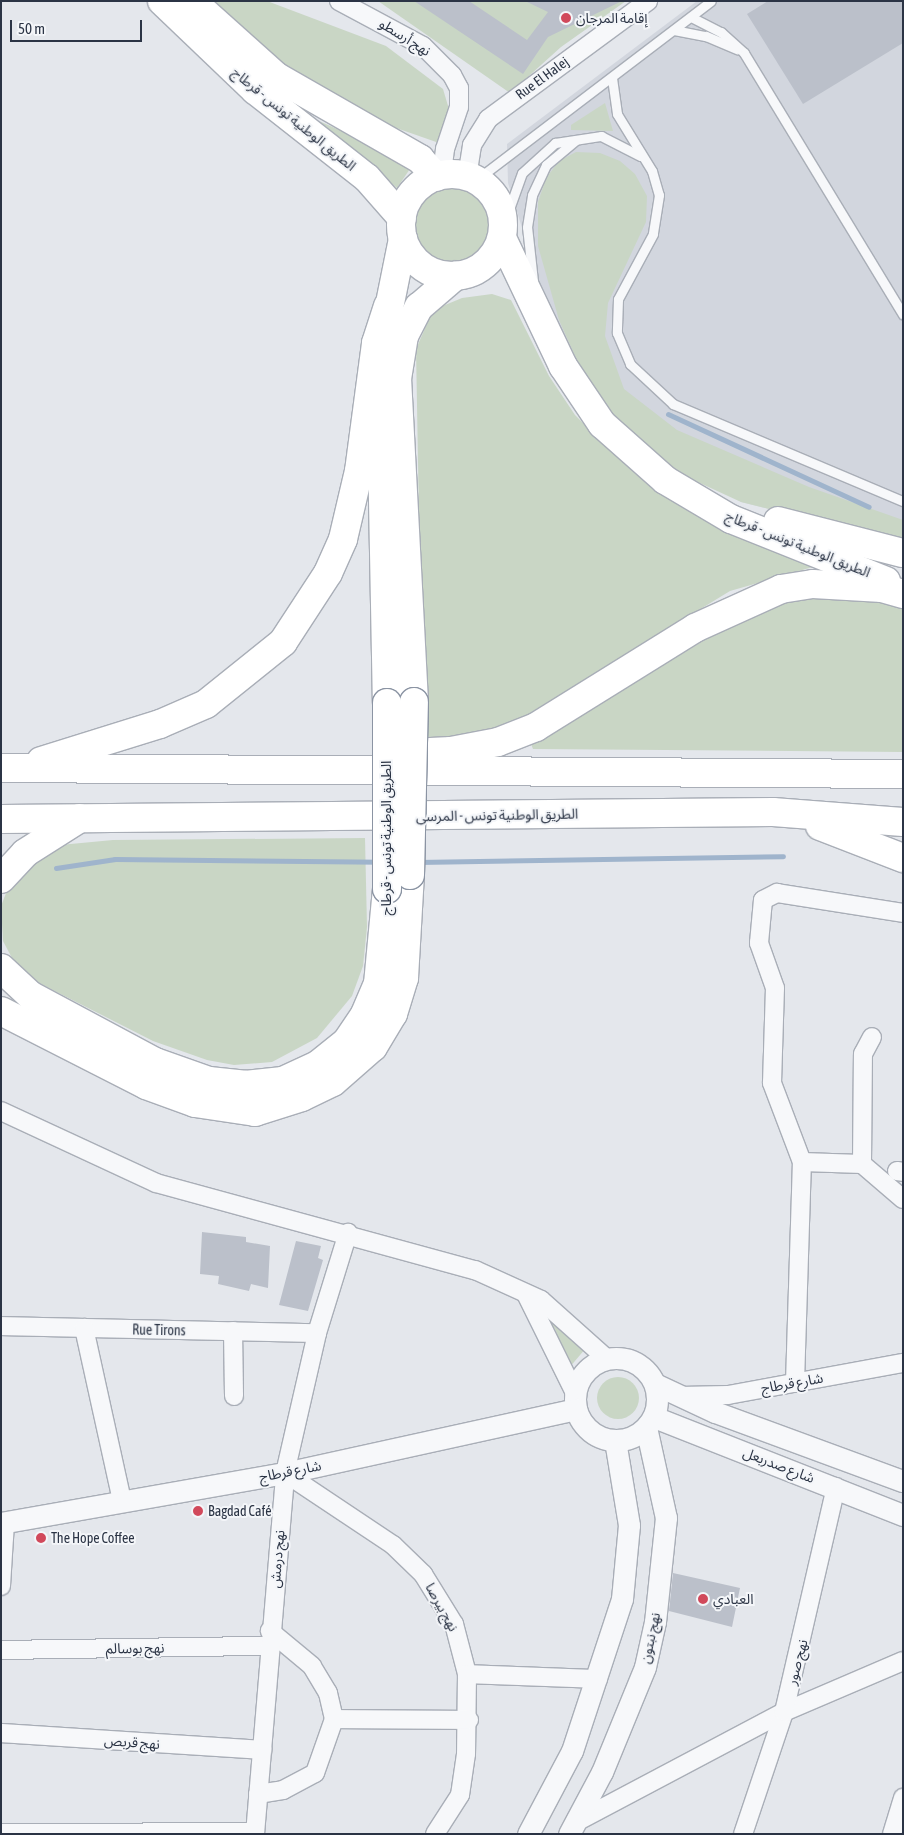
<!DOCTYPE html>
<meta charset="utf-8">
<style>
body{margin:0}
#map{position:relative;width:904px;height:1835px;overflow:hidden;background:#e4e7ec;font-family:"Asap Condensed","Noto Sans Arabic",sans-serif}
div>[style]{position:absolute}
.built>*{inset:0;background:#d2d6de}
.green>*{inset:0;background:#c9d6c5}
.round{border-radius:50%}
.stream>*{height:5px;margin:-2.5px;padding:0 2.5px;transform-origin:2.5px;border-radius:2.5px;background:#9fb4cc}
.building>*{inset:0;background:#bbc0ca}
.roads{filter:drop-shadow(1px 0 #a9aeb7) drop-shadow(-1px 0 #a9aeb7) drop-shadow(0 1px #a9aeb7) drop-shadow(0 -1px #a9aeb7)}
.service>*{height:9px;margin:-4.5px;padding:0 4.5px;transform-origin:4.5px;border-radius:4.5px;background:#f7f8fa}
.minor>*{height:18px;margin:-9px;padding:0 9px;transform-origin:9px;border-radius:9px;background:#f7f8fa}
.tertiary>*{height:21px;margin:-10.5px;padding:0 10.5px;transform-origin:10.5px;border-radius:10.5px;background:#f7f8fa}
.tertiary>.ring{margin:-10.5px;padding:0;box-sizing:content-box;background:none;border:21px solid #f7f8fa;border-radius:50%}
.trunk>*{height:28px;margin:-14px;padding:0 14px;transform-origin:14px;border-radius:14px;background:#fff}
.trunk>.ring{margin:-14px;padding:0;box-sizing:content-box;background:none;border:28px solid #fff;border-radius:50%}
.bridges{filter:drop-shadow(1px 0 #8b94a3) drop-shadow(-1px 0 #8b94a3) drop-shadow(0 1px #8b94a3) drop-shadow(0 -1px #8b94a3)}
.trunk-bridge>*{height:28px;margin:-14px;padding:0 14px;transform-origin:14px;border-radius:14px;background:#fff}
.dots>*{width:14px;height:14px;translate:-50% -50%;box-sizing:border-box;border:2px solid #f4f6f9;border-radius:50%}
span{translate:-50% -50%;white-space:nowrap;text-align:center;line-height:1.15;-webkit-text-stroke:4px #f4f6f9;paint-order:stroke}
.poi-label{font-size:14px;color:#2b3445}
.left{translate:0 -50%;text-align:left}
.street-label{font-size:14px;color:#2b3445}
.frame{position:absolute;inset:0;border:2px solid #2b3445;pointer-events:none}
.scale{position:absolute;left:10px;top:20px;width:132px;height:22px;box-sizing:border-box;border:2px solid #2b3445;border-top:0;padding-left:6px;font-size:15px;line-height:18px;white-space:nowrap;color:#2b3445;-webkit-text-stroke:4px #f4f6f9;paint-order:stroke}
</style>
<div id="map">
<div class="built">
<i style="clip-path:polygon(697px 1px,903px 1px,903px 542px,741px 502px,572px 362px,547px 308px,508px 183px,507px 144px)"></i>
</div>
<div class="green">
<i style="clip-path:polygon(208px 1px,267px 1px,386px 46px,443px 89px,451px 116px,439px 143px,382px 123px,268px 62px)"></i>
<i style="clip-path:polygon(378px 1px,626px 1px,561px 47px,510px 93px)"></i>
<i style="clip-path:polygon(605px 103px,613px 131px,571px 130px,571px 125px)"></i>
<i style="clip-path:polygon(319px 121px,414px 163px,397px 188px)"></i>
<i style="clip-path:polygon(576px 152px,600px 153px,620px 161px,635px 174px,647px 196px,646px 222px,608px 303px,605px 336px,624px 389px,677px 430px,809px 487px,903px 520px,903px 542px,741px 502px,676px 472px,614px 422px,579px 365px,559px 320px,538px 246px,538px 202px,546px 178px,559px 161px)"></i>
<i class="round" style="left:415px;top:186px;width:78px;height:78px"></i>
<i style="clip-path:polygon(492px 294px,511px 300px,549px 376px,575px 415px,602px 442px,823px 564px,730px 591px,522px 718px,498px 729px,423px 742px,416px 349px,433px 310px,462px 298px)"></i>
<i style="clip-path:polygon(853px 596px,903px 605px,903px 752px,533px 749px,531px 744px,733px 623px,770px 606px,802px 599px)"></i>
<i style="clip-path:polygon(365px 838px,367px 927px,363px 966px,352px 996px,317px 1038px,272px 1062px,234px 1065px,207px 1060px,153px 1041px,39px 983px,12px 958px,3px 941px,1px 906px,10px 883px,60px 845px,113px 840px)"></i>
<i style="clip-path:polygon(543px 1313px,586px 1348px,569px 1368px,555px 1329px)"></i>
<i class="round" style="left:597px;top:1377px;width:42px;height:42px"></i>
</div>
<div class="stream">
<i style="left:668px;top:414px;width:221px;rotate:24.8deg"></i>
<i style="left:418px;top:862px;width:365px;rotate:-0.9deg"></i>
<i style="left:56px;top:868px;width:60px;rotate:-8.7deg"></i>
<i style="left:115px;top:859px;width:265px;rotate:0.6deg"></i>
</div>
<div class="building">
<i style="clip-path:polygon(414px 1px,469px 1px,527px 40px,548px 12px,525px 1px,622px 1px,548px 37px,523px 74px)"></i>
<i style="clip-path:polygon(768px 1px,903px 1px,903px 43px,803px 104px,747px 14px)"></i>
<i style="clip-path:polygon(202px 1232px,246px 1237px,246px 1242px,270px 1246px,268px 1288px,251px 1284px,249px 1291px,218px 1284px,219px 1276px,200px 1274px)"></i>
<i style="clip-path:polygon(296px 1241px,321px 1246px,318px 1258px,323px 1260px,308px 1311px,279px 1305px)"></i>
<i style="clip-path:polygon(673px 1573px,740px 1588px,732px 1627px,669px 1611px)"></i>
</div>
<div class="roads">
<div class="service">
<i style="left:691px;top:17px;width:34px;rotate:27deg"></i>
<i style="left:721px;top:32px;width:31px;rotate:42deg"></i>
<i style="left:744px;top:53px;width:306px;rotate:58.7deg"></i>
<i style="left:674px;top:30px;width:33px;rotate:11deg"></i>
<i style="left:706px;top:36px;width:34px;rotate:23deg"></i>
<i style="left:612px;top:78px;width:36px;rotate:82deg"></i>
<i style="left:617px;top:114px;width:67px;rotate:58.4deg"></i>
<i style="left:652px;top:171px;width:25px;rotate:74deg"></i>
<i style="left:659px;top:195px;width:39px;rotate:99deg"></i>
<i style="left:653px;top:234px;width:74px;rotate:118.3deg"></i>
<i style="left:618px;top:299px;width:34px;rotate:92deg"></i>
<i style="left:617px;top:333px;width:34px;rotate:67deg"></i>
<i style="left:630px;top:364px;width:59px;rotate:42.9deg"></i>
<i style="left:673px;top:404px;width:250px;rotate:22.9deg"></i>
<i style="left:476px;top:180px;width:295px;rotate:-37.3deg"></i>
<i style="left:503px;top:226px;width:56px;rotate:-70.3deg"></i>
<i style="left:522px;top:173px;width:45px;rotate:-42.3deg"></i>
<i style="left:555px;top:143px;width:47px;rotate:-8.7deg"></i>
<i style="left:601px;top:136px;width:44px;rotate:27.1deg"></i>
<i style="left:533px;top:281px;width:54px;rotate:-96.3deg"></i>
<i style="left:527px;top:227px;width:32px;rotate:-81deg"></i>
<i style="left:532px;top:195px;width:33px;rotate:-65deg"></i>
<i style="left:546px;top:165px;width:39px;rotate:-40deg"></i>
</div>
<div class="minor">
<i style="left:339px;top:1px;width:95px;rotate:28.2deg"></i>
<i style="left:423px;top:46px;width:41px;rotate:45deg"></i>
<i style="left:452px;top:75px;width:15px;rotate:62deg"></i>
<i style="left:459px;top:88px;width:19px;rotate:90deg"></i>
<i style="left:459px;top:107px;width:44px;rotate:108.4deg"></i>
<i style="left:445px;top:149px;width:26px;rotate:97deg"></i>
<i style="left:467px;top:177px;width:32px;rotate:-81deg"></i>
<i style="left:472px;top:145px;width:31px;rotate:-58deg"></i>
<i style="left:488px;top:119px;width:199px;rotate:-36.4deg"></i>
<i style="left:1px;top:1111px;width:171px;rotate:24.9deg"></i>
<i style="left:156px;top:1183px;width:331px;rotate:15.3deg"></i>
<i style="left:475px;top:1270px;width:72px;rotate:24.4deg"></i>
<i style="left:541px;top:1300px;width:89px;rotate:41.8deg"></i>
<i style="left:802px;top:1162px;width:60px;rotate:1.9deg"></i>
<i style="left:862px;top:1164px;width:54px;rotate:40.5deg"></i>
<i style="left:862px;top:1164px;width:110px;rotate:-89.5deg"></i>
<i style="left:863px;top:1054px;width:19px;rotate:-62deg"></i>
<i style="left:897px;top:1171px;width:6px;rotate:9deg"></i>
<i style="left:526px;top:1294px;width:110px;rotate:63.7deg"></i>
<i style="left:1px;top:1326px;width:316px;rotate:1.3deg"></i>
<i style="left:84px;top:1328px;width:177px;rotate:77.6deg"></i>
<i style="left:233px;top:1331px;width:65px;rotate:89.1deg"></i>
<i style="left:795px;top:1383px;width:221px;rotate:-88.2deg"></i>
<i style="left:802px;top:1162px;width:85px;rotate:-110.8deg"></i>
<i style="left:772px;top:1083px;width:95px;rotate:-88.2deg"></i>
<i style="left:775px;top:988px;width:48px;rotate:-109.6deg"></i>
<i style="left:759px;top:943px;width:43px;rotate:-84.7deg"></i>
<i style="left:763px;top:900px;width:16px;rotate:-27deg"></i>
<i style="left:777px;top:893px;width:128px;rotate:9deg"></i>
<i style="left:680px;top:1396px;width:48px;rotate:-1.2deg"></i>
<i style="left:728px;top:1395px;width:178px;rotate:-10.4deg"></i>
<i style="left:285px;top:1473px;width:130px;rotate:33.7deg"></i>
<i style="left:393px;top:1545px;width:42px;rotate:44deg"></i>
<i style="left:423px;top:1574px;width:59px;rotate:58.2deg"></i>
<i style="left:454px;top:1624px;width:52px;rotate:75.4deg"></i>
<i style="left:467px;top:1674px;width:80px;rotate:90.7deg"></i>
<i style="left:466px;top:1754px;width:41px;rotate:98.3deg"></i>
<i style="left:460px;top:1795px;width:46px;rotate:122.7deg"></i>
<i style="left:1px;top:1586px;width:64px;rotate:-86.4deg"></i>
<i style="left:1px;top:1650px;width:268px;rotate:-0.9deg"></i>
<i style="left:467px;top:1674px;width:131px;rotate:2.2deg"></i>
<i style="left:334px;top:1719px;width:135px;rotate:0.4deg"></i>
<i style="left:1px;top:1733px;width:262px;rotate:3.7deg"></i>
<i style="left:258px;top:1794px;width:25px;rotate:-9deg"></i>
<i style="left:283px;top:1790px;width:36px;rotate:-28deg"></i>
<i style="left:315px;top:1773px;width:57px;rotate:-70.6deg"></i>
<i style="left:334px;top:1719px;width:27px;rotate:-103deg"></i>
<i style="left:328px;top:1693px;width:31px;rotate:-121deg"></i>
<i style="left:312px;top:1666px;width:55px;rotate:-140.2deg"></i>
<i style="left:578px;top:1821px;width:233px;rotate:-27.9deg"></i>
<i style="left:784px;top:1712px;width:129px;rotate:-23.2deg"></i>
<i style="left:1px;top:1833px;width:254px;rotate:-0.2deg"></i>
<i style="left:255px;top:1834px;width:362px;rotate:-85.2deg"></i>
<i style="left:285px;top:1473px;width:144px;rotate:-77.1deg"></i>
<i style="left:317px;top:1333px;width:105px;rotate:-72.8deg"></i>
<i style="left:743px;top:1834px;width:129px;rotate:-71.4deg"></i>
<i style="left:784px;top:1712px;width:231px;rotate:-77deg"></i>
<i style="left:892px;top:1834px;width:38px;rotate:-73deg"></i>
</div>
<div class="tertiary">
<i class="ring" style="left:575px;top:1358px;width:61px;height:61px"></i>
<i style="left:655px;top:1384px;width:66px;rotate:25deg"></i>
<i style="left:715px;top:1412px;width:200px;rotate:20.2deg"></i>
<i style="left:654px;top:1417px;width:268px;rotate:21.5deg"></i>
<i style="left:1px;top:1523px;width:288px;rotate:-10deg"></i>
<i style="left:285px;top:1473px;width:298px;rotate:-12.4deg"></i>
<i style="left:528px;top:1834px;width:94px;rotate:-62.1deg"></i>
<i style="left:572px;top:1751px;width:160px;rotate:-71.8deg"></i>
<i style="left:622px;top:1599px;width:74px;rotate:-84.6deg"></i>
<i style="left:629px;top:1525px;width:86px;rotate:-99.4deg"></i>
<i style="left:569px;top:1834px;width:70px;rotate:-62deg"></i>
<i style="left:602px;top:1772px;width:113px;rotate:-67.7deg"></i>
<i style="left:645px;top:1667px;width:46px;rotate:-77.5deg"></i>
<i style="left:655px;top:1622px;width:105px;rotate:-84deg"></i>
<i style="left:666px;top:1518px;width:93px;rotate:-102.4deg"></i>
</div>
<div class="trunk">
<i style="left:162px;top:1px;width:129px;rotate:43.7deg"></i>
<i style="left:255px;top:90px;width:142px;rotate:38.2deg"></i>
<i style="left:367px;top:178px;width:53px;rotate:48.8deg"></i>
<i style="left:192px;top:1px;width:114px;rotate:41.8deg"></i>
<i style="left:277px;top:77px;width:165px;rotate:29.8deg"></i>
<i style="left:420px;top:159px;width:24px;rotate:48deg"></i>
<i class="ring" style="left:401px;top:174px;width:74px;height:74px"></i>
<i style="left:502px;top:238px;width:142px;rotate:64.5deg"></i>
<i style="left:563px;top:366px;width:70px;rotate:56.1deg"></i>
<i style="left:602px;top:424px;width:84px;rotate:41.6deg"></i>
<i style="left:665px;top:480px;width:77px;rotate:30.6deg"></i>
<i style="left:731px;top:519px;width:167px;rotate:21.8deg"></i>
<i style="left:386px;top:323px;width:86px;rotate:-78.6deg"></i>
<i style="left:381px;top:396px;width:307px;rotate:88.9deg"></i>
<i style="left:778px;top:521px;width:129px;rotate:14.4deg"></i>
<i style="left:414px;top:702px;width:323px;rotate:-93deg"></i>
<i style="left:397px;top:379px;width:44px;rotate:-80.8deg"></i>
<i style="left:404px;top:336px;width:33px;rotate:-63deg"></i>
<i style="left:419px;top:307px;width:48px;rotate:-40.7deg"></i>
<i style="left:389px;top:754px;width:62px;rotate:-2.8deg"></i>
<i style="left:451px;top:751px;width:48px;rotate:-10.8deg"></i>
<i style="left:498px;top:742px;width:41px;rotate:-21.5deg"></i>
<i style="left:536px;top:727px;width:187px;rotate:-31.9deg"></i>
<i style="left:695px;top:628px;width:94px;rotate:-24.4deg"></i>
<i style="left:781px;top:589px;width:32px;rotate:-9deg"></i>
<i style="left:813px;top:584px;width:69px;rotate:3.3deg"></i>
<i style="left:882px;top:588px;width:22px;rotate:16deg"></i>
<i style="left:41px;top:761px;width:125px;rotate:-17.3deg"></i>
<i style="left:160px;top:724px;width:50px;rotate:-23.5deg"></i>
<i style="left:206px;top:704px;width:99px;rotate:-38.8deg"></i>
<i style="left:283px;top:642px;width:82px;rotate:-56.9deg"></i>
<i style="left:328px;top:573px;width:37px;rotate:-66deg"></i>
<i style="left:343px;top:539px;width:70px;rotate:-76.8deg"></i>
<i style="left:359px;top:471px;width:129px;rotate:-82.4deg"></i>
<i style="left:376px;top:343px;width:39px;rotate:-72deg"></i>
<i style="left:1px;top:768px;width:902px;rotate:0.38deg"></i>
<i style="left:1px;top:819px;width:772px;rotate:-0.52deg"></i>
<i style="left:773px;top:812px;width:130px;rotate:4.4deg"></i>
<i style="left:820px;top:826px;width:89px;rotate:21.1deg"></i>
<i style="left:1px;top:879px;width:35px;rotate:-47deg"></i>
<i style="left:25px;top:853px;width:65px;rotate:-32.5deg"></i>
<i style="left:1px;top:968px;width:40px;rotate:43deg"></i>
<i style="left:30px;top:995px;width:142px;rotate:28.2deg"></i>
<i style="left:155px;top:1062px;width:57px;rotate:19.4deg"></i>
<i style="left:209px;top:1081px;width:36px;rotate:6deg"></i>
<i style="left:245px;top:1085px;width:38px;rotate:-6deg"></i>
<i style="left:283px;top:1081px;width:40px;rotate:-25deg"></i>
<i style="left:319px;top:1064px;width:36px;rotate:-39deg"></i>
<i style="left:347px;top:1041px;width:32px;rotate:-56deg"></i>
<i style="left:365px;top:1014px;width:33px;rotate:-67deg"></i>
<i style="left:378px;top:984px;width:95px;rotate:-84.6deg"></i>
<i style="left:1px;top:1011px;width:163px;rotate:27deg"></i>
<i style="left:146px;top:1085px;width:52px;rotate:20.2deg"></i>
<i style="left:195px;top:1103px;width:61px;rotate:8.5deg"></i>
<i style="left:255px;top:1112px;width:49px;rotate:-17.7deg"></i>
<i style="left:302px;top:1097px;width:34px;rotate:-26deg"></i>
<i style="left:333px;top:1082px;width:53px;rotate:-41.2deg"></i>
<i style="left:373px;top:1047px;width:39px;rotate:-59deg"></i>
<i style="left:393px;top:1014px;width:38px;rotate:-73deg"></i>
<i style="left:404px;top:978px;width:103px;rotate:-86.7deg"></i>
</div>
</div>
<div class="bridges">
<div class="trunk-bridge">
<i style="left:387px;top:703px;width:186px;rotate:90deg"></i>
<i style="left:410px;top:875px;width:173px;rotate:-88.7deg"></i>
</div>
</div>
<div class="dots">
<i style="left:566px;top:18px;background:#d1495b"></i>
<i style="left:198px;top:1511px;background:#d1495b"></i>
<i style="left:41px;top:1538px;background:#d1495b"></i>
<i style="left:703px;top:1599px;background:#d1495b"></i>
</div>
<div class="poi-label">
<span class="left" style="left:576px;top:18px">إقامة المرجان</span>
<span class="left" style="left:208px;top:1511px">Bagdad Café</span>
<span class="left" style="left:51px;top:1538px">The Hope Coffee</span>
<span class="left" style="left:713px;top:1599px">العبادي</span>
</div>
<div class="street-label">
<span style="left:405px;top:37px;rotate:32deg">نهج أرسطو</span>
<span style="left:542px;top:78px;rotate:-36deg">Rue El Halej</span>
<span style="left:294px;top:119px;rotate:39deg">الطريق الوطنية تونس - قرطاج</span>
<span style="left:798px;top:544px;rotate:22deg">الطريق الوطنية تونس - قرطاج</span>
<span style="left:497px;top:815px;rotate:-1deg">الطريق الوطنية تونس - المرسى</span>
<span style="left:386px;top:838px;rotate:-90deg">الطريق الوطنية تونس - قرطاج</span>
<span style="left:159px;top:1330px;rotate:1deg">Rue Tirons</span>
<span style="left:792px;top:1383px;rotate:-10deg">شارع قرطاج</span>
<span style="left:779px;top:1465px;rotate:21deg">شارع صدربعل</span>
<span style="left:290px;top:1471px;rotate:-11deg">شارع قرطاج</span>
<span style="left:277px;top:1559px;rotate:-85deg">نهج درمش</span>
<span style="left:442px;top:1607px;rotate:61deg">نهج بيرصا</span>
<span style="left:650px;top:1638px;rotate:-78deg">نهج نبتون</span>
<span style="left:135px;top:1648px;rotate:-1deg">نهج بوسالم</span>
<span style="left:797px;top:1662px;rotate:-75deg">نهج صور</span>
<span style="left:132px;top:1742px;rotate:4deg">نهج قربص</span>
</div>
<div class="frame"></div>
<div class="scale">50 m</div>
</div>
